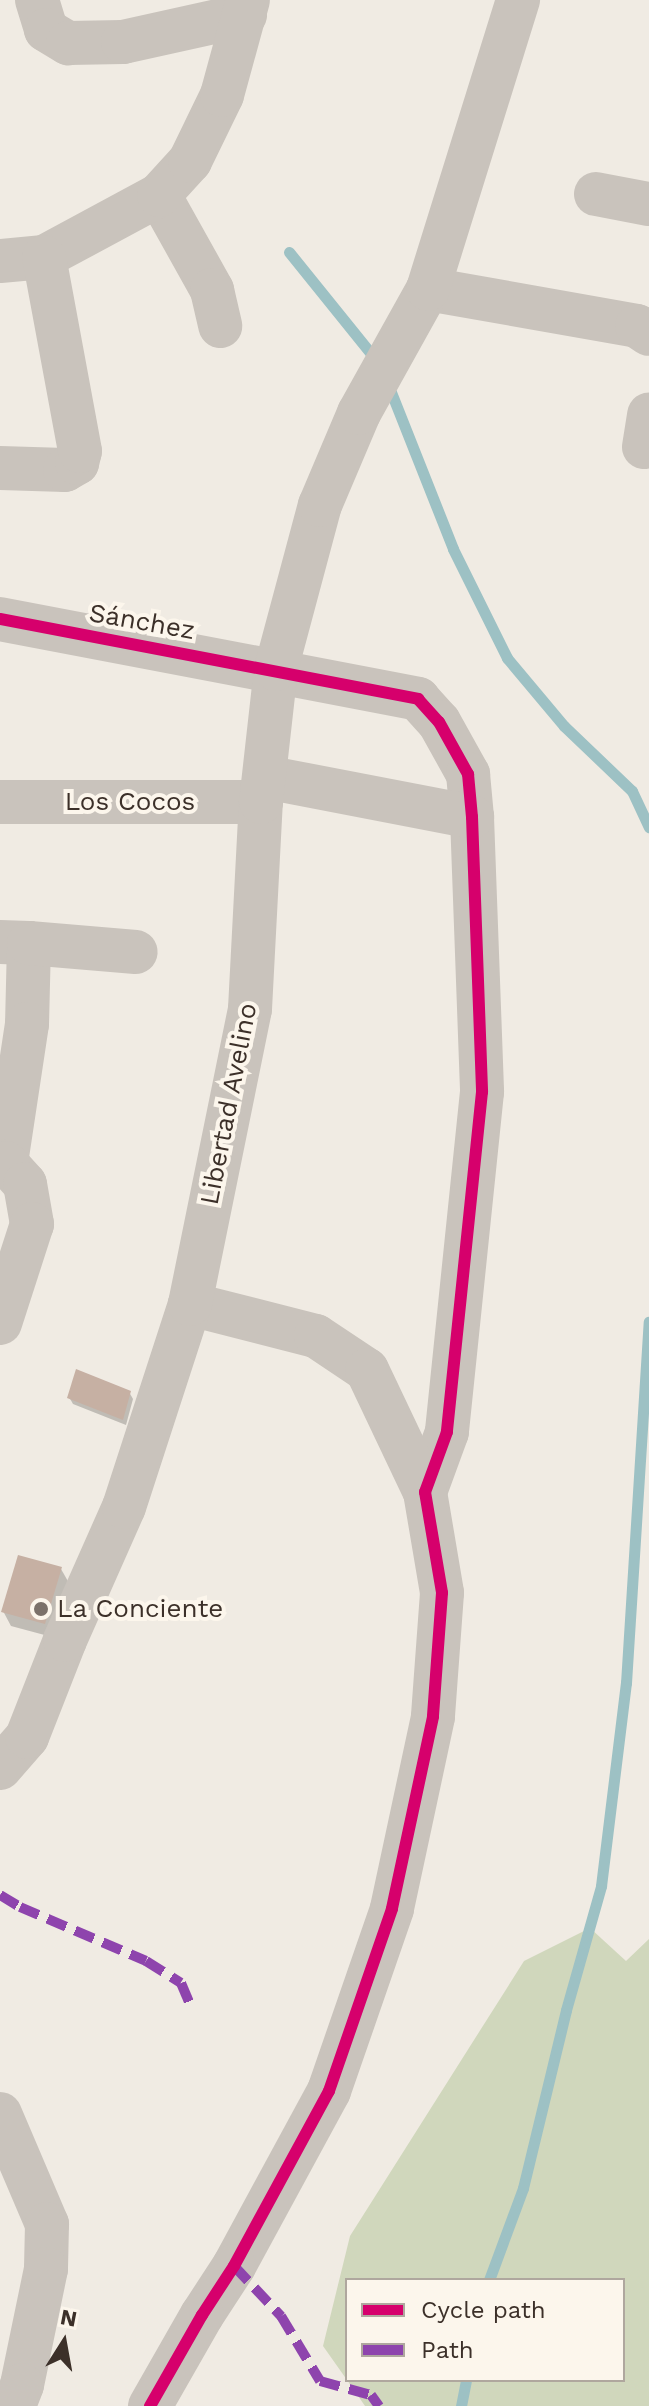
<!DOCTYPE html>
<meta charset="utf-8">
<style>
body{margin:0}
#map{position:relative;width:649px;height:2406px;overflow:hidden;background:#f0ebe3;font-family:"Work Sans",sans-serif}
div>[style]{position:absolute}
.green>*{inset:0;background:#d0d7bc}
.shadow>*{inset:0;background:#0003}
.stream>*{height:11px;margin:-5.5px;padding:0 5.5px;transform-origin:5.5px;border-radius:5.5px;background:#9dc1c4}
.building>*{inset:0;background:#c6b0a3}
.minor>*{height:44px;margin:-22px;padding:0 22px;transform-origin:22px;border-radius:22px;background:#c9c3bc}
.quiet>*{height:10px;margin-top:-5px;transform-origin:0;background:repeating-linear-gradient(90deg,#8e44ad 0 20px,transparent 0 30px)}
.cycleway>*{height:12px;margin:-6px;padding:0 6px;transform-origin:6px;border-radius:6px;background:#d6006c}
.dots>*{width:22px;height:22px;translate:-50% -50%;box-sizing:border-box;border:4px solid #fcf6ec;border-radius:50%}
span{translate:-50% -50%;white-space:nowrap;text-align:center;line-height:1.15;-webkit-text-stroke:8px #fcf6ec;paint-order:stroke}
.street-label{font-size:26px;color:#3c3029}
.poi-label{font-size:26px;color:#3c3029}
.left{translate:0 -50%;text-align:left}
.legend{position:absolute;left:345px;top:2278px;width:280px;height:104px;box-sizing:border-box;background:#fcf6ec;border:2px solid #afa79e;margin:0;padding:10px 14px;list-style:none;font-size:24px;color:#3c3029}
.legend li{display:flex;align-items:center;gap:16px;height:40px}
.legend b{width:40px;border:2px solid #afa79e}
.north{position:absolute;left:24px;top:2302px;width:80px;height:80px;-webkit-text-stroke:6px #fcf6ec;paint-order:stroke;rotate:11deg;font-size:22px;font-weight:700;line-height:32px;text-align:center;color:#3c3029}
.north::after{content:'';display:block;margin:auto;width:28px;height:36px;background:#3c3029;clip-path:polygon(50% 0,100% 100%,50% 72%,0 100%)}
</style>
<div id="map">
<div class="green">
<i style="clip-path:polygon(590px 1928px,626px 1961px,649px 1939px,649px 2406px,365px 2406px,347px 2380px,623px 2380px,623px 2280px,347px 2280px,347px 2380px,323px 2346px,350px 2236px,524px 1961px)"></i>
</div>
<div class="shadow">
<i style="clip-path:polygon(129px 1392px,133px 1399px,126px 1425px,73px 1404px,69px 1397px)"></i>
<i style="clip-path:polygon(61px 1569px,69px 1583px,52px 1637px,11px 1626px,3px 1611px)"></i>
</div>
<div class="stream">
<i style="left:289px;top:252px;width:140px;rotate:51.1deg"></i>
<i style="left:389px;top:387px;width:174px;rotate:68.4deg"></i>
<i style="left:453px;top:549px;width:122px;rotate:63.6deg"></i>
<i style="left:507px;top:658px;width:89px;rotate:50deg"></i>
<i style="left:564px;top:726px;width:94px;rotate:43.7deg"></i>
<i style="left:632px;top:791px;width:40px;rotate:65deg"></i>
<i style="left:489px;top:2280px;width:98px;rotate:-69.7deg"></i>
<i style="left:523px;top:2188px;width:183px;rotate:-76.4deg"></i>
<i style="left:566px;top:2010px;width:129px;rotate:-74.2deg"></i>
<i style="left:601px;top:1886px;width:205px;rotate:-83deg"></i>
<i style="left:626px;top:1683px;width:362px;rotate:-86.4deg"></i>
<i style="left:461px;top:2406px;width:26px;rotate:-79deg"></i>
</div>
<div class="building">
<i style="clip-path:polygon(76px 1369px,131px 1391px,123px 1420px,67px 1398px)"></i>
<i style="clip-path:polygon(18px 1555px,62px 1567px,45px 1624px,1px 1612px)"></i>
</div>
<div class="minor">
<i style="left:37px;top:0;width:31px;rotate:73deg"></i>
<i style="left:46px;top:30px;width:26px;rotate:31deg"></i>
<i style="left:68px;top:43px;width:55px;rotate:-1deg"></i>
<i style="left:123px;top:42px;width:125px;rotate:-12.5deg"></i>
<i style="left:596px;top:194px;width:54px;rotate:10.7deg"></i>
<i style="left:159px;top:195px;width:109px;rotate:60.8deg"></i>
<i style="left:212px;top:290px;width:37px;rotate:77deg"></i>
<i style="left:0;top:261px;width:44px;rotate:-5.2deg"></i>
<i style="left:44px;top:257px;width:131px;rotate:-28.3deg"></i>
<i style="left:159px;top:195px;width:46px;rotate:-47.6deg"></i>
<i style="left:190px;top:161px;width:73px;rotate:-64.1deg"></i>
<i style="left:222px;top:95px;width:98px;rotate:-74.7deg"></i>
<i style="left:428px;top:289px;width:212px;rotate:10deg"></i>
<i style="left:637px;top:326px;width:14px;rotate:34deg"></i>
<i style="left:644px;top:447px;width:33px;rotate:-81deg"></i>
<i style="left:0;top:468px;width:65px;rotate:1.8deg"></i>
<i style="left:65px;top:470px;width:14px;rotate:-30deg"></i>
<i style="left:77px;top:463px;width:12px;rotate:-76deg"></i>
<i style="left:80px;top:451px;width:197px;rotate:-100.5deg"></i>
<i style="left:0;top:619px;width:426px;rotate:10.8deg"></i>
<i style="left:418px;top:699px;width:31px;rotate:48deg"></i>
<i style="left:439px;top:722px;width:60px;rotate:60.9deg"></i>
<i style="left:468px;top:774px;width:43px;rotate:84.7deg"></i>
<i style="left:472px;top:817px;width:275px;rotate:87.9deg"></i>
<i style="left:482px;top:1092px;width:342px;rotate:95.9deg"></i>
<i style="left:447px;top:1432px;width:64px;rotate:110.1deg"></i>
<i style="left:425px;top:1492px;width:102px;rotate:80.4deg"></i>
<i style="left:442px;top:1593px;width:124px;rotate:94.2deg"></i>
<i style="left:433px;top:1717px;width:196px;rotate:102.1deg"></i>
<i style="left:392px;top:1909px;width:193px;rotate:109.1deg"></i>
<i style="left:329px;top:2091px;width:199px;rotate:118.5deg"></i>
<i style="left:234px;top:2266px;width:59px;rotate:123.1deg"></i>
<i style="left:202px;top:2315px;width:105px;rotate:119.7deg"></i>
<i style="left:265px;top:777px;width:211px;rotate:10.9deg"></i>
<i style="left:0;top:802px;width:261px"></i>
<i style="left:0;top:942px;width:29px;rotate:2deg"></i>
<i style="left:29px;top:943px;width:81px;rotate:91.4deg"></i>
<i style="left:27px;top:1024px;width:141px;rotate:98.6deg"></i>
<i style="left:29px;top:943px;width:107px;rotate:4.8deg"></i>
<i style="left:0;top:1161px;width:6px;rotate:18deg"></i>
<i style="left:6px;top:1163px;width:28px;rotate:48deg"></i>
<i style="left:25px;top:1184px;width:41px;rotate:80.1deg"></i>
<i style="left:32px;top:1224px;width:104px;rotate:107.9deg"></i>
<i style="left:190px;top:1304px;width:130px;rotate:14.3deg"></i>
<i style="left:316px;top:1336px;width:61px;rotate:33.7deg"></i>
<i style="left:367px;top:1370px;width:135px;rotate:64.6deg"></i>
<i style="left:0;top:1768px;width:41px;rotate:-48.9deg"></i>
<i style="left:27px;top:1737px;width:104px;rotate:-68.6deg"></i>
<i style="left:65px;top:1640px;width:145px;rotate:-66.1deg"></i>
<i style="left:124px;top:1507px;width:213px;rotate:-72deg"></i>
<i style="left:190px;top:1304px;width:301px;rotate:-78.5deg"></i>
<i style="left:250px;top:1009px;width:207px;rotate:-87deg"></i>
<i style="left:261px;top:802px;width:134px;rotate:-83.6deg"></i>
<i style="left:276px;top:669px;width:170px;rotate:-75deg"></i>
<i style="left:320px;top:505px;width:100px;rotate:-67deg"></i>
<i style="left:359px;top:413px;width:142px;rotate:-60.9deg"></i>
<i style="left:428px;top:289px;width:303px;rotate:-72.7deg"></i>
<i style="left:0;top:2114px;width:120px;rotate:66.9deg"></i>
<i style="left:47px;top:2224px;width:45px;rotate:91.3deg"></i>
<i style="left:46px;top:2269px;width:118px;rotate:101.7deg"></i>
<i style="left:22px;top:2385px;width:22px;rotate:111deg"></i>
</div>
<div class="quiet">
<i style="left:0;top:1895px;width:23px;rotate:31deg"></i>
<i style="left:20px;top:1907px;width:137px;rotate:23.2deg"></i>
<i style="left:146px;top:1961px;width:41px;rotate:32.2deg"></i>
<i style="left:181px;top:1983px;width:21px;rotate:67deg"></i>
<i style="left:234px;top:2266px;width:69px;rotate:46.8deg"></i>
<i style="left:281px;top:2316px;width:76px;rotate:59deg"></i>
<i style="left:320px;top:2381px;width:53px;rotate:15.4deg"></i>
<i style="left:371px;top:2395px;width:14px;rotate:54deg"></i>
</div>
<div class="cycleway">
<i style="left:0;top:619px;width:426px;rotate:10.8deg"></i>
<i style="left:418px;top:699px;width:31px;rotate:48deg"></i>
<i style="left:439px;top:722px;width:60px;rotate:60.9deg"></i>
<i style="left:468px;top:774px;width:43px;rotate:84.7deg"></i>
<i style="left:472px;top:817px;width:275px;rotate:87.9deg"></i>
<i style="left:482px;top:1092px;width:342px;rotate:95.9deg"></i>
<i style="left:447px;top:1432px;width:64px;rotate:110.1deg"></i>
<i style="left:425px;top:1492px;width:102px;rotate:80.4deg"></i>
<i style="left:442px;top:1593px;width:124px;rotate:94.2deg"></i>
<i style="left:433px;top:1717px;width:196px;rotate:102.1deg"></i>
<i style="left:392px;top:1909px;width:193px;rotate:109.1deg"></i>
<i style="left:329px;top:2091px;width:199px;rotate:118.5deg"></i>
<i style="left:234px;top:2266px;width:59px;rotate:123.1deg"></i>
<i style="left:202px;top:2315px;width:105px;rotate:119.7deg"></i>
</div>
<div class="dots">
<i style="left:41px;top:1609px;background:#7b716a"></i>
</div>
<div class="street-label">
<span style="left:142px;top:622px;rotate:10deg">Sánchez</span>
<span style="left:130px;top:802px">Los Cocos</span>
<span style="left:229px;top:1104px;rotate:-79deg">Libertad Avelino</span>
</div>
<div class="poi-label">
<span class="left" style="left:57px;top:1609px">La Conciente</span>
</div>
<ul class="legend">
<li><b style="height:10px;background:#d6006c"></b>Cycle path</li>
<li><b style="height:10px;background:#8e44ad"></b>Path</li>
</ul>
<div class="north">N</div>
</div>
